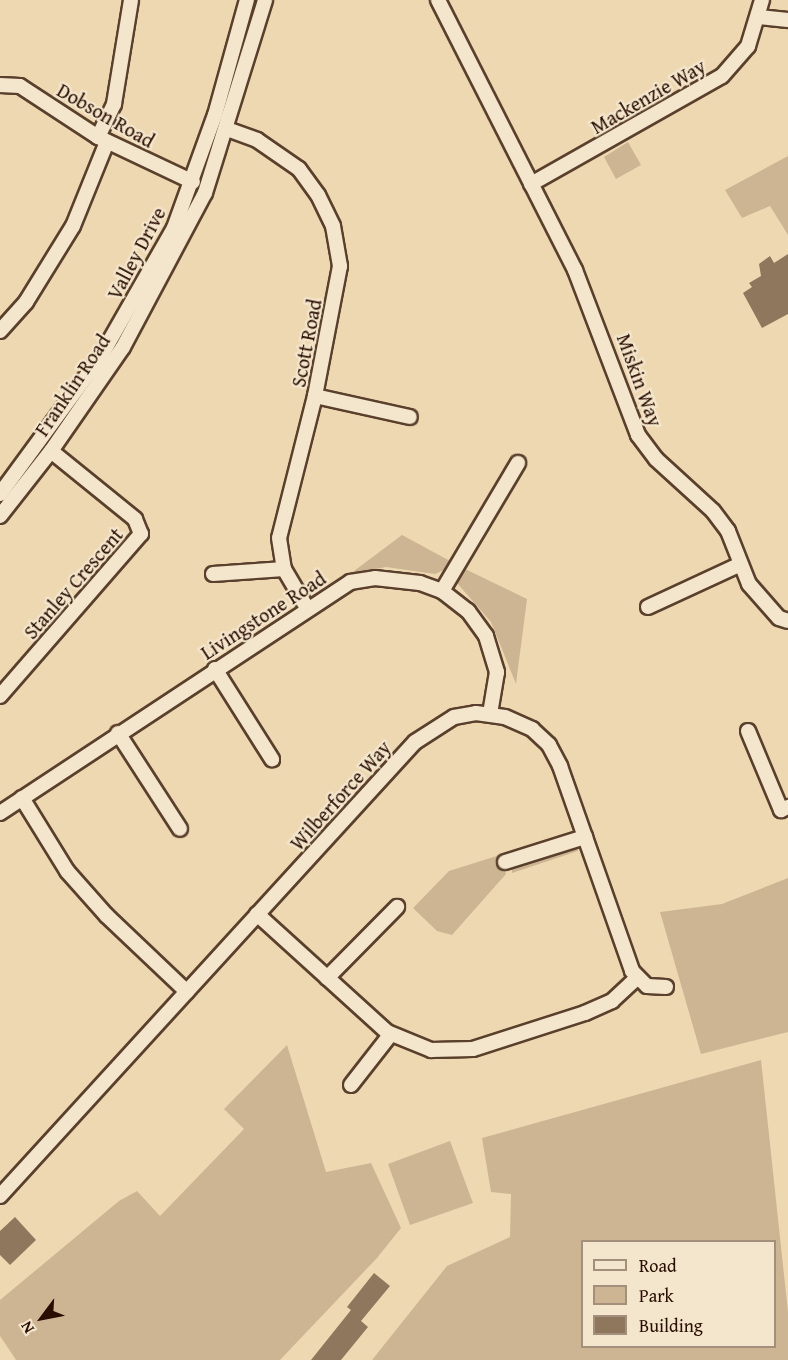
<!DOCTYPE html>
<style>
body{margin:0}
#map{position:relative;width:788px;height:1360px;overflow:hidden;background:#eed8b2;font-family:"Gentium Book Plus",serif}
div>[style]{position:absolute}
.green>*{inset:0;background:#cdb594}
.building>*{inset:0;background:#8f775d}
.roads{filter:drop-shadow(2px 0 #5a402c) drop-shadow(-2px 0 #5a402c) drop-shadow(0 2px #5a402c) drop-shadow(0 -2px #5a402c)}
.minor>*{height:14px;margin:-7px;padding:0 7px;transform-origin:7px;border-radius:7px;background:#f4e6cd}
span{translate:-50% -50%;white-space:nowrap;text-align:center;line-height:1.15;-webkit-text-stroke:4.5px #f4e6cd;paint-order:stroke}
.street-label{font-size:20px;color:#290d00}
.legend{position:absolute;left:581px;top:1240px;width:195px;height:108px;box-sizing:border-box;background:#f4e6cd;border:2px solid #a38f7b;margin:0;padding:8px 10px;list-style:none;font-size:18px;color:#290d00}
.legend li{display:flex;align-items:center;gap:12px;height:30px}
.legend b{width:30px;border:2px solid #a38f7b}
.north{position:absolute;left:12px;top:1288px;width:60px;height:60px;-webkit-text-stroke:4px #f4e6cd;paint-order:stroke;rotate:238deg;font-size:16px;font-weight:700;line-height:24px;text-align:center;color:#290d00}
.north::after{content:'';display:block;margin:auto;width:21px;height:27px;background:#290d00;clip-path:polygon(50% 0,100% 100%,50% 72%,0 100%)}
</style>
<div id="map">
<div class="green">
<i style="clip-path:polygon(628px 142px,641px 165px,616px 179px,604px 157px)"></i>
<i style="clip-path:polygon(788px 156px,788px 235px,770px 206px,742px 218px,725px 190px)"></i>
<i style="clip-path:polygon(402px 535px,450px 561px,446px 569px,435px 574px,386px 567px,350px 574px)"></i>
<i style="clip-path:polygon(461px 567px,527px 599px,516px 684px,491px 622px,457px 583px)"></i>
<i style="clip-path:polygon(576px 844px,578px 851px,512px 873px,512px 866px)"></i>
<i style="clip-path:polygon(500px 855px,506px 874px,452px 935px,437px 931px,413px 908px,449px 871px)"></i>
<i style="clip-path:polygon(788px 878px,788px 1032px,701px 1054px,660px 912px,722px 904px)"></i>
<i style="clip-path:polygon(287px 1045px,326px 1172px,371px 1163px,401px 1228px,377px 1258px,280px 1360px,16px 1360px,0 1336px,0 1300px,119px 1201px,137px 1191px,160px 1216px,244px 1129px,224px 1109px)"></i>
<i style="clip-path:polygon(evenodd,761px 1060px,788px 1312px,788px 1360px,372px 1360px,447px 1266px,510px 1237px,511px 1194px,491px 1192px,482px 1138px,761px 1060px,582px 1242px,774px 1242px,774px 1346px,582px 1346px,582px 1242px)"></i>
<i style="clip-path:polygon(450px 1141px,473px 1203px,410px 1225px,388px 1164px)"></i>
</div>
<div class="building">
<i style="clip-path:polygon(788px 254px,788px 314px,762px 328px,743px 293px,752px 287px,749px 283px,761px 276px,759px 264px,770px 256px,774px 263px)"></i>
<i style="clip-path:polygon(15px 1217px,36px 1240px,10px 1265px,0 1255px,0 1231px)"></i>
<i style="clip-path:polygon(374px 1273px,390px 1286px,361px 1321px,368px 1327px,341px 1360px,311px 1360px,351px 1310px,347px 1307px)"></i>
</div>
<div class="roads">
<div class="minor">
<i style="left:438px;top:0;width:303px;rotate:63.1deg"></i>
<i style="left:575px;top:270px;width:177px;rotate:69.1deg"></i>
<i style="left:638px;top:435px;width:30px;rotate:53deg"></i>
<i style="left:656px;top:459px;width:77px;rotate:42.4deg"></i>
<i style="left:713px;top:511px;width:25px;rotate:53deg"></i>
<i style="left:728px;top:531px;width:57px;rotate:68.4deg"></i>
<i style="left:749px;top:584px;width:45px;rotate:48.6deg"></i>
<i style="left:779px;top:618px;width:9px;rotate:18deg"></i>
<i style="left:759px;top:17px;width:29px;rotate:6deg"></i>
<i style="left:0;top:85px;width:20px;rotate:3deg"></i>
<i style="left:20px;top:86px;width:93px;rotate:33.2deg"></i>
<i style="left:98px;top:137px;width:105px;rotate:25.3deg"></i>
<i style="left:227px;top:129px;width:32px;rotate:20deg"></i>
<i style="left:257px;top:140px;width:51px;rotate:34.6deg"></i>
<i style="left:299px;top:169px;width:32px;rotate:54deg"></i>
<i style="left:318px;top:195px;width:34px;rotate:64deg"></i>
<i style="left:333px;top:226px;width:41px;rotate:80.1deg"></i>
<i style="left:340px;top:266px;width:132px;rotate:100.9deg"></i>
<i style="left:315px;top:396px;width:146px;rotate:104.2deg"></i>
<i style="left:279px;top:538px;width:31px;rotate:81deg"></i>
<i style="left:284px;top:569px;width:45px;rotate:59.5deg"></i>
<i style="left:98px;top:137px;width:37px;rotate:-64deg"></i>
<i style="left:114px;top:104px;width:105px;rotate:-80.7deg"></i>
<i style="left:531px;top:184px;width:219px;rotate:-29.5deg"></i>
<i style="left:722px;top:76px;width:40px;rotate:-49deg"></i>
<i style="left:748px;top:46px;width:48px;rotate:-73.1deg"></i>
<i style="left:0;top:331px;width:39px;rotate:-48deg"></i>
<i style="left:26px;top:302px;width:89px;rotate:-58.3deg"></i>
<i style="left:73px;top:226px;width:91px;rotate:-68deg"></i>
<i style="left:315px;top:396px;width:97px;rotate:12.5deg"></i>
<i style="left:0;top:494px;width:171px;rotate:-53.8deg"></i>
<i style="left:101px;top:356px;width:147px;rotate:-60.3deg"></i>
<i style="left:174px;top:228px;width:120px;rotate:-70.1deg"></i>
<i style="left:215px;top:115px;width:119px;rotate:-74.5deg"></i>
<i style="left:0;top:516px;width:83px;rotate:-51.9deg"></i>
<i style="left:51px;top:451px;width:126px;rotate:-55.3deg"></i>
<i style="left:123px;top:347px;width:174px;rotate:-62deg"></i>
<i style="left:205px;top:193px;width:202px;rotate:-72.7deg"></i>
<i style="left:213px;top:574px;width:71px;rotate:-4deg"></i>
<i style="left:442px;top:591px;width:149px;rotate:-59.3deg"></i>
<i style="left:648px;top:607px;width:102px;rotate:-24.8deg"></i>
<i style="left:215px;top:669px;width:107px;rotate:57.7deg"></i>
<i style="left:0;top:696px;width:215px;rotate:-49deg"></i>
<i style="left:141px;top:534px;width:16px;rotate:-112deg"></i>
<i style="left:135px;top:519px;width:108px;rotate:-141deg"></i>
<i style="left:748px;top:731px;width:86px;rotate:67.3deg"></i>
<i style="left:781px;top:810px;width:8px;rotate:-23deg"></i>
<i style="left:118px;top:733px;width:114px;rotate:57.1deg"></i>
<i style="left:22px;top:798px;width:86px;rotate:58.3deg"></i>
<i style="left:67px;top:871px;width:60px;rotate:48.4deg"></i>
<i style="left:107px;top:916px;width:110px;rotate:43.5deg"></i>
<i style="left:0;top:813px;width:419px;rotate:-33.4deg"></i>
<i style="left:350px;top:582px;width:25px;rotate:-9deg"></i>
<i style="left:375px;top:578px;width:45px;rotate:6.3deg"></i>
<i style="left:420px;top:583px;width:23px;rotate:20deg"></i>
<i style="left:442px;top:591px;width:33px;rotate:38deg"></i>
<i style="left:468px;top:611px;width:31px;rotate:54deg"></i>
<i style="left:486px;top:636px;width:38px;rotate:73deg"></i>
<i style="left:497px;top:672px;width:43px;rotate:99.5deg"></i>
<i style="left:505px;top:862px;width:84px;rotate:-17.4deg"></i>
<i style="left:257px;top:914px;width:176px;rotate:42.2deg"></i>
<i style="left:387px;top:1032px;width:48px;rotate:22.2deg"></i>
<i style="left:431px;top:1050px;width:42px;rotate:-1.4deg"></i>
<i style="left:473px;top:1049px;width:118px;rotate:-17.8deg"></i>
<i style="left:585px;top:1013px;width:30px;rotate:-24deg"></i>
<i style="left:612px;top:1001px;width:34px;rotate:-43deg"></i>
<i style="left:327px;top:978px;width:100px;rotate:-45.4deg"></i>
<i style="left:351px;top:1085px;width:63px;rotate:-52deg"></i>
<i style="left:0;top:1196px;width:615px;rotate:-47.57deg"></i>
<i style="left:415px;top:742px;width:46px;rotate:-32.7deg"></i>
<i style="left:454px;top:717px;width:22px;rotate:-10deg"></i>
<i style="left:476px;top:713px;width:29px;rotate:8deg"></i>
<i style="left:505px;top:717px;width:30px;rotate:24deg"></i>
<i style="left:532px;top:729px;width:23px;rotate:43deg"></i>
<i style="left:549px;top:745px;width:24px;rotate:62deg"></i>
<i style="left:560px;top:766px;width:217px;rotate:70.6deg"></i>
<i style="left:632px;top:971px;width:21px;rotate:45deg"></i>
<i style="left:647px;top:986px;width:19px;rotate:3deg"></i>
</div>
</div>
<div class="street-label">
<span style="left:648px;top:96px;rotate:-30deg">Mackenzie Way</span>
<span style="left:106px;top:115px;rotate:30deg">Dobson Road</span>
<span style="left:136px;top:253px;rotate:-62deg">Valley Drive</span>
<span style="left:306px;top:343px;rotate:-79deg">Scott Road</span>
<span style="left:640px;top:380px;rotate:70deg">Miskin Way</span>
<span style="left:72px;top:385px;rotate:-56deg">Franklin Road</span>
<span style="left:73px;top:583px;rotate:-49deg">Stanley Crescent</span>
<span style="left:263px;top:615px;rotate:-33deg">Livingstone Road</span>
<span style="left:340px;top:795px;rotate:-48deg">Wilberforce Way</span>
</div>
<ul class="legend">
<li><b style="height:8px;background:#f4e6cd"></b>Road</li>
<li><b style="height:16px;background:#cdb594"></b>Park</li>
<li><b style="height:16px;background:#8f775d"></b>Building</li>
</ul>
<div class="north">N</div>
</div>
